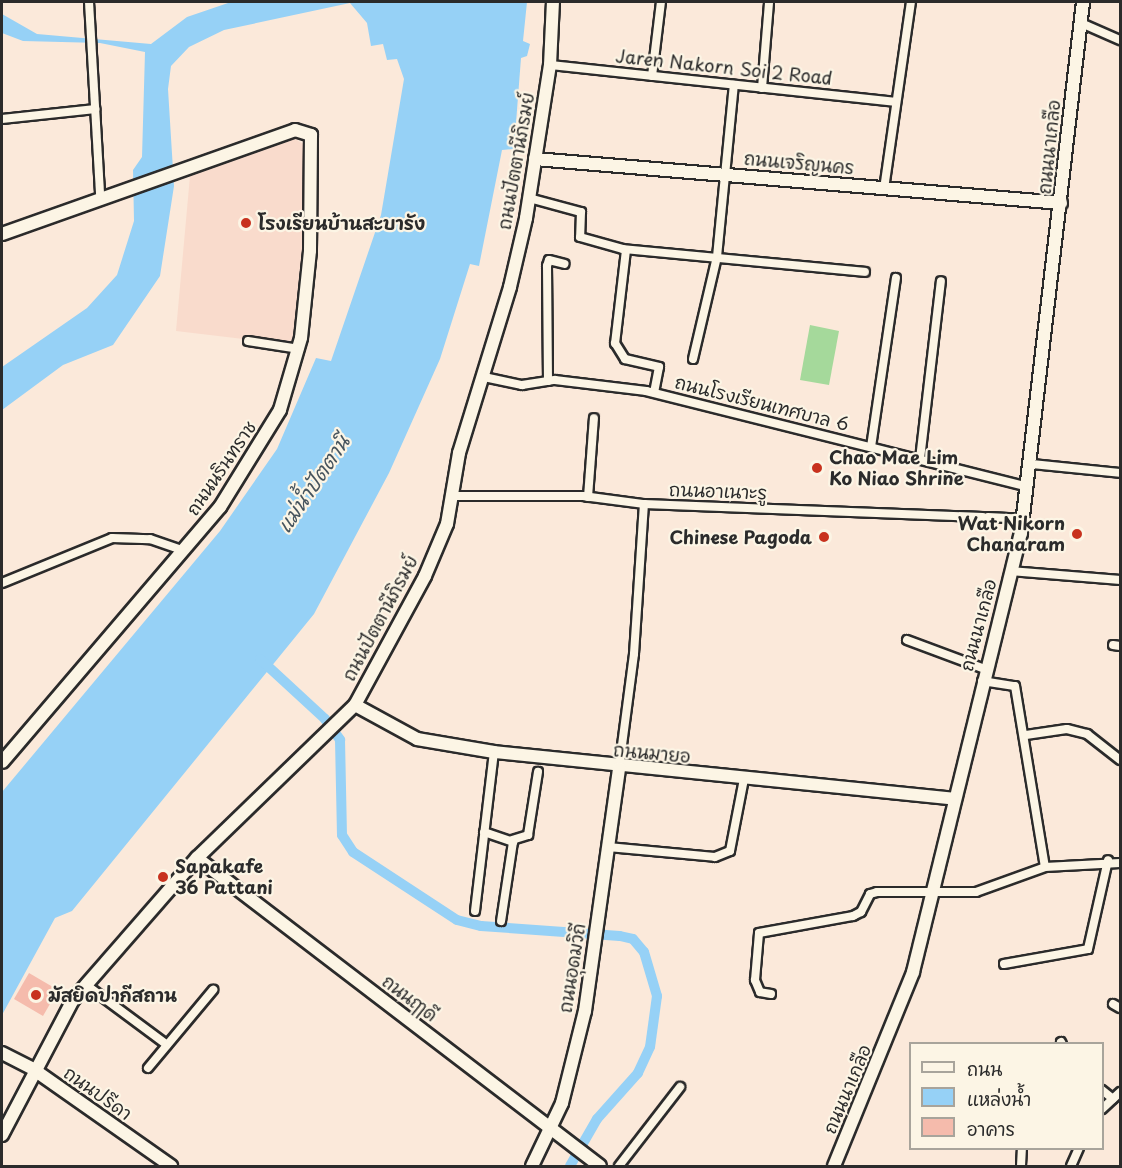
<!DOCTYPE html>
<meta charset="utf-8">
<style>
body{margin:0}
#map{position:relative;width:1122px;height:1168px;overflow:hidden;background:#fbe9da;font-family:"Playpen Sans","Playpen Sans Thai",sans-serif}
div>[style]{position:absolute}
.built>*{inset:0;background:#f9dbcc}
.green>*{inset:0;background:#a5d99b}
.water>*{inset:0;background:#96d1f6}
.canal>*{height:10px;margin:-5px;padding:0 5px;transform-origin:5px;border-radius:5px;background:#96d1f6}
.building>*{inset:0;background:#f5bbac}
.roads{filter:drop-shadow(2px 0 #2b2b2b) drop-shadow(-2px 0 #2b2b2b) drop-shadow(0 2px #2b2b2b) drop-shadow(0 -2px #2b2b2b)}
.street>*{height:8px;margin:-4px;padding:0 4px;transform-origin:4px;border-radius:4px;background:#fcf5e5}
.secondary>*{height:12px;margin:-6px;padding:0 6px;transform-origin:6px;border-radius:6px;background:#fcf5e5}
.dots>*{width:16px;height:16px;translate:-50% -50%;box-sizing:border-box;border:3px solid #fcf5e5;border-radius:50%}
span{translate:-50% -50%;white-space:nowrap;text-align:center;line-height:1.15;-webkit-text-stroke:4.5px #fcf5e5;paint-order:stroke}
.street-label{font-size:18px;color:#2b2b2b}
.poi-label{font-size:18px;color:#2b2b2b;font-weight:700}
.left{translate:0 -50%;text-align:left}
.right{translate:-100% -50%;text-align:right}
.water-label{font-size:20px;color:#46545e;font-style:italic}
.frame{position:absolute;inset:0;border:3px solid #2b2b2b;pointer-events:none}
.legend{position:absolute;left:909px;top:1042px;width:195px;height:108px;box-sizing:border-box;background:#fcf5e5;border:2px solid #a8a49b;margin:0;padding:8px 10px;list-style:none;font-size:18px;color:#2b2b2b}
.legend li{display:flex;align-items:center;gap:12px;height:30px}
.legend b{width:30px;border:2px solid #a8a49b}
</style>
<div id="map">
<div class="built">
<i style="clip-path:polygon(295px 139px,310px 148px,304px 270px,295px 345px,176px 331px,190px 176px)"></i>
</div>
<div class="green">
<i style="clip-path:polygon(810px 325px,839px 331px,829px 385px,800px 380px)"></i>
</div>
<div class="water">
<i style="clip-path:polygon(231px 2px,527px 2px,523px 41px,530px 44px,527px 56px,521px 58px,514px 149px,502px 150px,479px 266px,470px 264px,440px 359px,389px 473px,314px 614px,72px 911px,55px 918px,2px 1015px,2px 792px,220px 531px,277px 449px,316px 358px,331px 361px,381px 215px,404px 79px,397px 59px,387px 60px,383px 44px,371px 46px,367px 23px,350px 3px,224px 30px,189px 47px,171px 66px,168px 89px,174px 186px,160px 276px,113px 345px,63px 365px,2px 410px,2px 367px,87px 308px,117px 275px,134px 221px,133px 170px,142px 157px,145px 52px,100px 43px,23px 41px,2px 33px,2px 14px,37px 34px,151px 44px,187px 17px)"></i>
</div>
<div class="canal">
<i style="left:260px;top:659px;width:88px;rotate:42.7deg"></i>
<i style="left:325px;top:719px;width:26px;rotate:54deg"></i>
<i style="left:340px;top:740px;width:95px;rotate:88.8deg"></i>
<i style="left:342px;top:835px;width:20px;rotate:57deg"></i>
<i style="left:353px;top:852px;width:124px;rotate:33.2deg"></i>
<i style="left:457px;top:920px;width:25px;rotate:14deg"></i>
<i style="left:481px;top:926px;width:139px;rotate:4.1deg"></i>
<i style="left:620px;top:936px;width:13px;rotate:13deg"></i>
<i style="left:633px;top:939px;width:17px;rotate:50deg"></i>
<i style="left:644px;top:952px;width:46px;rotate:73.5deg"></i>
<i style="left:657px;top:996px;width:51px;rotate:97.8deg"></i>
<i style="left:650px;top:1047px;width:29px;rotate:115deg"></i>
<i style="left:638px;top:1073px;width:62px;rotate:131.7deg"></i>
<i style="left:597px;top:1119px;width:54px;rotate:119.9deg"></i>
</div>
<div class="building">
<i style="clip-path:polygon(29px 973px,58px 990px,43px 1016px,14px 999px)"></i>
</div>
<div class="roads">
<div class="street">
<i style="left:89px;top:2px;width:193px;rotate:86.7deg"></i>
<i style="left:1081px;top:23px;width:43px;rotate:23.6deg"></i>
<i style="left:550px;top:65px;width:347px;rotate:6.1deg"></i>
<i style="left:652px;top:76px;width:75px;rotate:-83.1deg"></i>
<i style="left:762px;top:88px;width:86px;rotate:-85.3deg"></i>
<i style="left:2px;top:119px;width:94px;rotate:-6.1deg"></i>
<i style="left:884px;top:189px;width:189px;rotate:-81.8deg"></i>
<i style="left:529px;top:198px;width:54px;rotate:15.1deg"></i>
<i style="left:581px;top:212px;width:25px;rotate:92deg"></i>
<i style="left:580px;top:237px;width:45px;rotate:15.6deg"></i>
<i style="left:623px;top:249px;width:243px;rotate:5.4deg"></i>
<i style="left:626px;top:250px;width:94px;rotate:96.7deg"></i>
<i style="left:615px;top:343px;width:19px;rotate:58deg"></i>
<i style="left:625px;top:359px;width:35px;rotate:13deg"></i>
<i style="left:659px;top:367px;width:26px;rotate:101deg"></i>
<i style="left:248px;top:341px;width:52px;rotate:8.9deg"></i>
<i style="left:693px;top:359px;width:105px;rotate:-76.8deg"></i>
<i style="left:717px;top:257px;width:173px;rotate:-84.4deg"></i>
<i style="left:484px;top:377px;width:39px;rotate:12deg"></i>
<i style="left:522px;top:385px;width:33px;rotate:-9deg"></i>
<i style="left:555px;top:380px;width:92px;rotate:6.9deg"></i>
<i style="left:646px;top:391px;width:394px;rotate:14.1deg"></i>
<i style="left:548px;top:381px;width:115px;rotate:-90.5deg"></i>
<i style="left:547px;top:266px;width:6px;rotate:-72deg"></i>
<i style="left:549px;top:260px;width:16px;rotate:14deg"></i>
<i style="left:871px;top:447px;width:171px;rotate:-81.6deg"></i>
<i style="left:920px;top:459px;width:179px;rotate:-83.3deg"></i>
<i style="left:1032px;top:464px;width:88px;rotate:5.8deg"></i>
<i style="left:452px;top:496px;width:131px"></i>
<i style="left:583px;top:496px;width:62px;rotate:7.5deg"></i>
<i style="left:644px;top:504px;width:339px;rotate:2.2deg"></i>
<i style="left:588px;top:497px;width:79px;rotate:-85.7deg"></i>
<i style="left:988px;top:517px;width:35px;rotate:3deg"></i>
<i style="left:1011px;top:571px;width:109px;rotate:4.7deg"></i>
<i style="left:2px;top:583px;width:119px;rotate:-22.2deg"></i>
<i style="left:112px;top:538px;width:38px;rotate:2deg"></i>
<i style="left:150px;top:539px;width:36px;rotate:19deg"></i>
<i style="left:907px;top:640px;width:83px;rotate:20.4deg"></i>
<i style="left:1113px;top:645px;width:7px;rotate:8deg"></i>
<i style="left:982px;top:681px;width:33px;rotate:9deg"></i>
<i style="left:1015px;top:686px;width:183px;rotate:80.6deg"></i>
<i style="left:1026px;top:735px;width:41px;rotate:-8.3deg"></i>
<i style="left:1067px;top:729px;width:21px;rotate:14deg"></i>
<i style="left:1087px;top:734px;width:42px;rotate:38.2deg"></i>
<i style="left:619px;top:768px;width:115px;rotate:-82.5deg"></i>
<i style="left:634px;top:654px;width:150px;rotate:-86.2deg"></i>
<i style="left:484px;top:832px;width:31px;rotate:19deg"></i>
<i style="left:513px;top:842px;width:80px;rotate:98.6deg"></i>
<i style="left:512px;top:840px;width:17px;rotate:-17deg"></i>
<i style="left:528px;top:835px;width:64px;rotate:-81deg"></i>
<i style="left:608px;top:847px;width:107px;rotate:5.3deg"></i>
<i style="left:715px;top:857px;width:16px;rotate:-22deg"></i>
<i style="left:730px;top:851px;width:73px;rotate:-79deg"></i>
<i style="left:475px;top:911px;width:160px;rotate:-83.2deg"></i>
<i style="left:1004px;top:964px;width:85px;rotate:-10.1deg"></i>
<i style="left:1088px;top:949px;width:91px;rotate:-77.3deg"></i>
<i style="left:85px;top:984px;width:102px;rotate:36.6deg"></i>
<i style="left:771px;top:994px;width:11px;rotate:-170deg"></i>
<i style="left:760px;top:992px;width:13px;rotate:-113deg"></i>
<i style="left:755px;top:980px;width:47px;rotate:-85.1deg"></i>
<i style="left:759px;top:933px;width:96px;rotate:-10.3deg"></i>
<i style="left:853px;top:916px;width:9px;rotate:-27deg"></i>
<i style="left:861px;top:912px;width:20px;rotate:-63deg"></i>
<i style="left:870px;top:894px;width:7px;rotate:-16deg"></i>
<i style="left:877px;top:892px;width:99px"></i>
<i style="left:976px;top:892px;width:73px;rotate:-19.9deg"></i>
<i style="left:1045px;top:867px;width:75px;rotate:-3.1deg"></i>
<i style="left:1113px;top:1004px;width:8px;rotate:30deg"></i>
<i style="left:1061px;top:1042px;width:2px;rotate:63deg"></i>
<i style="left:148px;top:1068px;width:102px;rotate:-50.2deg"></i>
<i style="left:1102px;top:1090px;width:14px;rotate:39deg"></i>
<i style="left:1102px;top:1109px;width:25px;rotate:-43deg"></i>
<i style="left:619px;top:1166px;width:100px;rotate:-52.3deg"></i>
<i style="left:1021px;top:1166px;width:18px;rotate:-87deg"></i>
<i style="left:1071px;top:1166px;width:20px;rotate:-66deg"></i>
</div>
<div class="secondary">
<i style="left:535px;top:159px;width:528px;rotate:4.78deg"></i>
<i style="left:2px;top:234px;width:311px;rotate:-19.5deg"></i>
<i style="left:295px;top:130px;width:17px;rotate:17deg"></i>
<i style="left:311px;top:135px;width:116px;rotate:90.5deg"></i>
<i style="left:310px;top:251px;width:87px;rotate:95.9deg"></i>
<i style="left:301px;top:338px;width:75px;rotate:106.3deg"></i>
<i style="left:280px;top:410px;width:114px;rotate:121.7deg"></i>
<i style="left:220px;top:507px;width:335px;rotate:130.5deg"></i>
<i style="left:355px;top:705px;width:71px;rotate:28.7deg"></i>
<i style="left:417px;top:739px;width:78px;rotate:9.6deg"></i>
<i style="left:494px;top:752px;width:463px;rotate:5.8deg"></i>
<i style="left:197px;top:858px;width:507px;rotate:37.39deg"></i>
<i style="left:2px;top:1053px;width:35px;rotate:27deg"></i>
<i style="left:33px;top:1069px;width:169px;rotate:35.1deg"></i>
<i style="left:2px;top:1135px;width:153px;rotate:-62.3deg"></i>
<i style="left:73px;top:1000px;width:189px;rotate:-48.9deg"></i>
<i style="left:197px;top:858px;width:220px;rotate:-44.1deg"></i>
<i style="left:355px;top:705px;width:147px;rotate:-61.5deg"></i>
<i style="left:425px;top:576px;width:56px;rotate:-67.1deg"></i>
<i style="left:447px;top:524px;width:72px;rotate:-80.4deg"></i>
<i style="left:459px;top:453px;width:174px;rotate:-72.9deg"></i>
<i style="left:510px;top:287px;width:71px;rotate:-76.9deg"></i>
<i style="left:526px;top:218px;width:155px;rotate:-81.1deg"></i>
<i style="left:550px;top:65px;width:63px;rotate:-87.3deg"></i>
<i style="left:532px;top:1166px;width:70px;rotate:-64.5deg"></i>
<i style="left:562px;top:1103px;width:95px;rotate:-76deg"></i>
<i style="left:585px;top:1011px;width:245px;rotate:-82deg"></i>
<i style="left:834px;top:1166px;width:209px;rotate:-67.8deg"></i>
<i style="left:913px;top:972px;width:452px;rotate:-76.2deg"></i>
<i style="left:1021px;top:533px;width:535px;rotate:-83.34deg"></i>
</div>
</div>
<div class="dots">
<i style="left:246px;top:223px;background:#c8321e"></i>
<i style="left:817px;top:468px;background:#c8321e"></i>
<i style="left:1077px;top:534px;background:#c8321e"></i>
<i style="left:824px;top:537px;background:#c8321e"></i>
<i style="left:163px;top:877px;background:#c8321e"></i>
<i style="left:36px;top:995px;background:#c8321e"></i>
</div>
<div class="street-label">
<span style="left:724px;top:67px;rotate:6deg">Jaren Nakorn Soi 2 Road</span>
<span style="left:1049px;top:147px;rotate:-84deg">ถนนนาเกลือ</span>
<span style="left:516px;top:161px;rotate:-80deg">ถนนปัตตานีภิรมย์</span>
<span style="left:799px;top:163px;rotate:5deg">ถนนเจริญนคร</span>
<span style="left:762px;top:403px;rotate:14deg">ถนนโรงเรียนเทศบาล 6</span>
<span style="left:221px;top:468px;rotate:-56deg">ถนนนรินทราช</span>
<span style="left:718px;top:491px;rotate:2deg">ถนนอาเนาะรู</span>
<span style="left:380px;top:618px;rotate:-62deg">ถนนปัตตานีภิรมย์</span>
<span style="left:978px;top:625px;rotate:-75deg">ถนนนาเกลือ</span>
<span style="left:652px;top:753px;rotate:5deg">ถนนมายอ</span>
<span style="left:572px;top:968px;rotate:-81deg">ถนนอุดมวิถี</span>
<span style="left:410px;top:998px;rotate:37deg">ถนนฤๅดี</span>
<span style="left:847px;top:1089px;rotate:-67deg">ถนนนาเกลือ</span>
<span style="left:98px;top:1093px;rotate:35deg">ถนนปรีดา</span>
</div>
<div class="poi-label">
<span class="left" style="left:258px;top:223px">โรงเรียนบ้านสะบารัง</span>
<span class="left" style="left:829px;top:468px">Chao Mae Lim<br>Ko Niao Shrine</span>
<span class="right" style="left:1065px;top:534px">Wat Nikorn<br>Chanaram</span>
<span class="right" style="left:812px;top:537px">Chinese Pagoda</span>
<span class="left" style="left:175px;top:877px">Sapakafe<br>36 Pattani</span>
<span class="left" style="left:48px;top:995px">มัสยิดปากีสถาน</span>
</div>
<div class="water-label">
<span style="left:313px;top:484px;rotate:-56deg">แม่น้ำปัตตานี</span>
</div>
<div class="frame"></div>
<ul class="legend">
<li><b style="height:8px;background:#fcf5e5"></b>ถนน</li>
<li><b style="height:16px;background:#96d1f6"></b>แหล่งน้ำ</li>
<li><b style="height:16px;background:#f5bbac"></b>อาคาร</li>
</ul>
</div>
